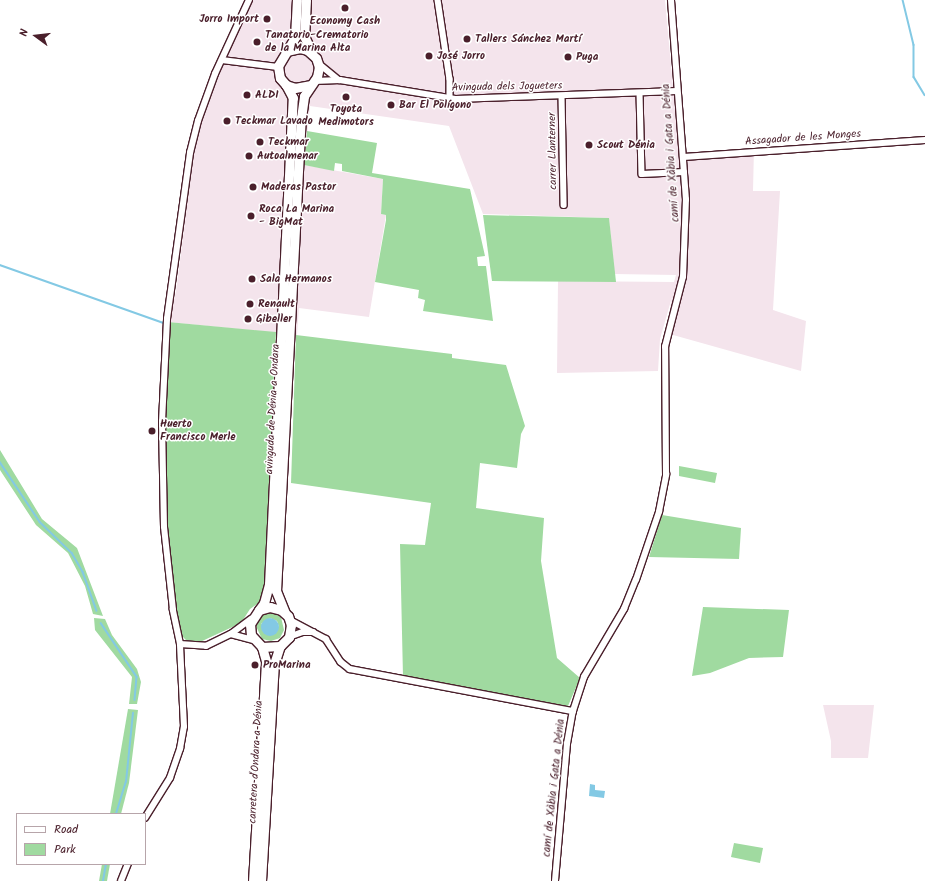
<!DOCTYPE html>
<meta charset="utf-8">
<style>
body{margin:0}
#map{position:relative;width:925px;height:881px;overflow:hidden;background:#fff;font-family:Kalam,sans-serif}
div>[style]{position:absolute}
.built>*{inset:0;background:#f4e4ec}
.green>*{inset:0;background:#a0daa0}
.water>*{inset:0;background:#83c9e4}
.round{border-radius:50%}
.stream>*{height:1.5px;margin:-0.75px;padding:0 0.75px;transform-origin:0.75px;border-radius:0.75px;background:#83c9e4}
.roads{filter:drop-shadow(1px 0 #4a1f2b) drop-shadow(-1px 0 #4a1f2b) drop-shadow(0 1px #4a1f2b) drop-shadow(0 -1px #4a1f2b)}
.street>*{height:5.5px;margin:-2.75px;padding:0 2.75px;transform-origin:2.75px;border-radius:2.75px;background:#fff}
.primary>*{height:9px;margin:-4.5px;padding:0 4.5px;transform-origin:4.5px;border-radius:4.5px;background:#fff}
.dots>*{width:11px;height:11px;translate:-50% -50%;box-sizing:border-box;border:2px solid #fff;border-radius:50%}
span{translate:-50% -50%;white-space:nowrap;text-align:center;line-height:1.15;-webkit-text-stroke:3px #fff;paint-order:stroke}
.poi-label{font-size:11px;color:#4a1f2b;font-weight:700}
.right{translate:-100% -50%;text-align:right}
.left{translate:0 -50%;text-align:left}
.street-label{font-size:11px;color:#4a1f2b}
.legend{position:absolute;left:16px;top:813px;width:130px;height:52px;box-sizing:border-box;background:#fff;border:1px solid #b7a5aa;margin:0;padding:5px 7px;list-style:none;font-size:12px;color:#4a1f2b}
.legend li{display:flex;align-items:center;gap:8px;height:20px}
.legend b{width:20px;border:1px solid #b7a5aa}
.north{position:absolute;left:16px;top:16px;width:40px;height:40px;-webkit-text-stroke:3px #fff;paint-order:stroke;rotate:285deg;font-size:11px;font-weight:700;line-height:16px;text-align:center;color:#4a1f2b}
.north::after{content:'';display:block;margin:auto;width:14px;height:18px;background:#4a1f2b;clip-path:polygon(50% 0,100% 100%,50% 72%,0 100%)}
</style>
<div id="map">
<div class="built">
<i style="clip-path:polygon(245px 0,665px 0,679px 153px,754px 148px,753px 191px,780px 191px,773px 310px,806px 321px,801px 371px,666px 333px,672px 297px,660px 339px,658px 371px,557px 373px,558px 281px,674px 282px,676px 275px,614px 274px,609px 218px,483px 214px,449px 126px,310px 106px,304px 165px,383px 179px,381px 214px,386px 215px,369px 317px,299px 308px,297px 335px,168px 322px,176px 292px,194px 151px,201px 121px,224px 62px,236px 37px)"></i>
<i style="clip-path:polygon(823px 705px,874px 705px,868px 758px,831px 758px,831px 741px)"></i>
</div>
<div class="green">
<i style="clip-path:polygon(307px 131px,377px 143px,372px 173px,470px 189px,485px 256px,477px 257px,478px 266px,486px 266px,493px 321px,423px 311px,425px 300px,418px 298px,419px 290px,375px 282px,386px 220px,386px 215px,381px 214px,383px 179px,342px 171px,342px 164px,335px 163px,334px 171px,304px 165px)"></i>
<i style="clip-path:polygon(483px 215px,609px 218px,616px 282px,492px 281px)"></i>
<i style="clip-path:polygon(168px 322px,276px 332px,264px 587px,260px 602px,250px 609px,241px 623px,200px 642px,188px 642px,181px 635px,175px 613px,165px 528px,164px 420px)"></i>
<i style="clip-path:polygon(296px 335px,452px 354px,452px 358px,506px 365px,525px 426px,521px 434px,517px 468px,480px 463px,476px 508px,544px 518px,541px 561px,557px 658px,580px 678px,568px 706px,403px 677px,400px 544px,425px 545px,431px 503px,291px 483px)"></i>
<i style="clip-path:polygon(0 450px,42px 519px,77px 548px,103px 616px,93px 614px,85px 586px,68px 553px,36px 525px,0 470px)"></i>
<i style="clip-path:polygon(679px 466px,717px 473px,715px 483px,679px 476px)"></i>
<i style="clip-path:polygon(662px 515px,741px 528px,739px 559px,649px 557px)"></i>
<i style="clip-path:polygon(703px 607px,789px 610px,783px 657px,749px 658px,710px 673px,692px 676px)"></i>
<i style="clip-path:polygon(evenodd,273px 613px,281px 617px,284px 630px,280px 638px,271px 641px,262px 639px,256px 626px,263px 614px,273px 613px,270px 618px,277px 621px,279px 627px,261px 624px,270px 618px)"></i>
<i style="clip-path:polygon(94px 618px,105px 619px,112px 635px,137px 669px,141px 682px,137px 704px,129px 704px,132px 677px,95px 630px)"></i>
<i style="clip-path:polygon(128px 709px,138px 710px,129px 783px,121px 814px,110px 814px)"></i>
<i style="clip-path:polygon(734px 843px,763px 848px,760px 863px,731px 857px)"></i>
<i style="clip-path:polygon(102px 864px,110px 864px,107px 881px,99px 881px)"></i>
</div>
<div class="water">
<i class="round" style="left:261px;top:618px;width:18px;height:18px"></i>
<i style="clip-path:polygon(590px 784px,595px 785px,595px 790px,605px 791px,604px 798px,589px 796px)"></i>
</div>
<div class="stream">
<i style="left:903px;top:0;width:46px;rotate:76.3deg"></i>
<i style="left:914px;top:45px;width:32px;rotate:90deg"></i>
<i style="left:914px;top:77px;width:21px;rotate:59deg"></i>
<i style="left:0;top:265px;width:174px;rotate:19.5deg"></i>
<i style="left:0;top:462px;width:72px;rotate:56.3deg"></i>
<i style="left:40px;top:522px;width:45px;rotate:44.1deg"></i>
<i style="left:72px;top:553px;width:22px;rotate:60deg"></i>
<i style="left:83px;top:572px;width:41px;rotate:70.3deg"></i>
<i style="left:101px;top:623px;width:65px;rotate:56.3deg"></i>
<i style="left:137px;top:677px;width:23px;rotate:95deg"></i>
<i style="left:116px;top:814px;width:34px;rotate:-73deg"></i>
<i style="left:126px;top:782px;width:69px;rotate:-84.2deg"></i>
<i style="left:103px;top:881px;width:17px;rotate:-80deg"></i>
</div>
<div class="roads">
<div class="street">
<i style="left:438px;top:0;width:80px;rotate:81.4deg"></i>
<i style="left:450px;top:79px;width:20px;rotate:90deg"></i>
<i style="left:222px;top:60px;width:56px;rotate:7.1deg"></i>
<i style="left:318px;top:63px;width:27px;rotate:39deg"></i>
<i style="left:314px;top:81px;width:26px;rotate:-2deg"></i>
<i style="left:340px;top:80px;width:118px;rotate:9.3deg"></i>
<i style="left:456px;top:99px;width:221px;rotate:-2.1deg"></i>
<i style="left:640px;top:93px;width:81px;rotate:88.6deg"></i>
<i style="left:642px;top:174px;width:42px;rotate:-2.7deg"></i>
<i style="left:562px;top:96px;width:109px;rotate:88.9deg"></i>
<i style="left:683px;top:157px;width:243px;rotate:-4deg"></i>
<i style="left:290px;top:620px;width:41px;rotate:27.8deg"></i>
<i style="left:326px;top:639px;width:27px;rotate:57deg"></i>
<i style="left:341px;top:662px;width:11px;rotate:38deg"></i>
<i style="left:350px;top:669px;width:227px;rotate:10.7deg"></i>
<i style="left:231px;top:634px;width:24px;rotate:15deg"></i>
<i style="left:289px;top:637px;width:15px;rotate:-20deg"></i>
<i style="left:303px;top:632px;width:10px"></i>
<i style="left:180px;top:644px;width:26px;rotate:4deg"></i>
<i style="left:206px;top:646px;width:28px;rotate:-26deg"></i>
<i style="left:231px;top:634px;width:25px;rotate:-37deg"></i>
<i style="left:145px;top:818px;width:47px;rotate:-58deg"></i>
<i style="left:170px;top:778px;width:31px;rotate:-71deg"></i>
<i style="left:180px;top:749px;width:22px;rotate:-80deg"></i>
<i style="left:184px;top:727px;width:83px;rotate:-92.8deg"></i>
<i style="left:180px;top:644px;width:35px;rotate:-102deg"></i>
<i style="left:173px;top:610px;width:83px;rotate:-96.2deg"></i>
<i style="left:164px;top:527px;width:105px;rotate:-91.1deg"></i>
<i style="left:162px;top:422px;width:103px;rotate:-87.2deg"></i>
<i style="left:167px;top:319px;width:168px;rotate:-82.1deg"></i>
<i style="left:190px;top:153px;width:33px;rotate:-76deg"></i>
<i style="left:198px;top:121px;width:50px;rotate:-70.1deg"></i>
<i style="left:215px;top:74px;width:81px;rotate:-65.3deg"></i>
<i style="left:121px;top:881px;width:18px;rotate:-68deg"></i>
<i style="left:555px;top:881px;width:138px;rotate:-85deg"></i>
<i style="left:567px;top:744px;width:34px;rotate:-80deg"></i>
<i style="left:573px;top:711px;width:36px;rotate:-72deg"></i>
<i style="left:584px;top:677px;width:79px;rotate:-59.5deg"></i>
<i style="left:624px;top:609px;width:31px;rotate:-68deg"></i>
<i style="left:636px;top:580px;width:72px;rotate:-71.3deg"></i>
<i style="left:659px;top:512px;width:38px;rotate:-79deg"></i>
<i style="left:666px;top:475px;width:128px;rotate:-90.4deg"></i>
<i style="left:665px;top:347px;width:72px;rotate:-75.6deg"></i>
<i style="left:683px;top:277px;width:77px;rotate:-87.8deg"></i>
<i style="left:686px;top:200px;width:201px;rotate:-94.3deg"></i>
</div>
<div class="primary">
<i style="left:306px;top:0;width:36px;rotate:93deg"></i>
<i style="left:304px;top:36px;width:19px;rotate:65deg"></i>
<i style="left:287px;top:51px;width:16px;rotate:-60deg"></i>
<i style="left:295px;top:37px;width:37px;rotate:-87deg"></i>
<i style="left:259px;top:610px;width:9px;rotate:-54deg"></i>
<i style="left:264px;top:603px;width:20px;rotate:-75deg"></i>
<i style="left:269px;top:584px;width:487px;rotate:-87.2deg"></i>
<i style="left:293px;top:98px;width:15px;rotate:-118deg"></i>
<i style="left:285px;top:613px;width:24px;rotate:-112deg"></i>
<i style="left:276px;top:591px;width:474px;rotate:-87deg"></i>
<i style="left:301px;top:118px;width:22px;rotate:-82deg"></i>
<i style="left:304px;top:96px;width:23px;rotate:-56deg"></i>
<i style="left:317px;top:77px;width:10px;rotate:-79deg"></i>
<i style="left:319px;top:67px;width:9px;rotate:-108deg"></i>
<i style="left:316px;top:58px;width:12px;rotate:-138deg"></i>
<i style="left:307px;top:50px;width:7px;rotate:-164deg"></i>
<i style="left:300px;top:48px;width:13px;rotate:167deg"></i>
<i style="left:287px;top:51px;width:17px;rotate:121deg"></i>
<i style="left:278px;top:66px;width:12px;rotate:81deg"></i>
<i style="left:280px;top:78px;width:9px;rotate:49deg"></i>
<i style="left:286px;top:85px;width:9px;rotate:18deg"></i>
<i style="left:295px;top:88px;width:15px;rotate:-11deg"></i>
<i style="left:253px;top:881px;width:220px;rotate:-86.6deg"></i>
<i style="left:266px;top:661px;width:15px;rotate:-106deg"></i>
<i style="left:261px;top:881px;width:217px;rotate:-86.6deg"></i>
<i style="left:274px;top:664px;width:19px;rotate:-72deg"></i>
<i style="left:280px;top:646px;width:13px;rotate:-45deg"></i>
<i style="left:289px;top:637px;width:12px;rotate:-81deg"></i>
<i style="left:291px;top:625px;width:9px;rotate:-108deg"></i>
<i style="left:288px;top:616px;width:9px;rotate:-139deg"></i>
<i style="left:281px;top:610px;width:11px;rotate:-165deg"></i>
<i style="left:270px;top:607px;width:11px;rotate:165deg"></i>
<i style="left:259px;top:610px;width:17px;rotate:123deg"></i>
<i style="left:250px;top:624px;width:11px;rotate:85deg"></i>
<i style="left:251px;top:635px;width:16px;rotate:47deg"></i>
<i style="left:262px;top:647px;width:18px;rotate:-3deg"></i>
</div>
</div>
<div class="dots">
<i style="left:345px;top:8px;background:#4a1f2b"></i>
<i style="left:267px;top:19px;background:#4a1f2b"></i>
<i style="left:467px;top:39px;background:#4a1f2b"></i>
<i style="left:257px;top:42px;background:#4a1f2b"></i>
<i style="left:429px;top:56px;background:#4a1f2b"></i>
<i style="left:568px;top:57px;background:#4a1f2b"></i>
<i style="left:247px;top:95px;background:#4a1f2b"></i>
<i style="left:346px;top:97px;background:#4a1f2b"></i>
<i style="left:391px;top:105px;background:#4a1f2b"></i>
<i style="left:227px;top:121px;background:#4a1f2b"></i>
<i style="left:260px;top:142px;background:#4a1f2b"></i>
<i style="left:589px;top:145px;background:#4a1f2b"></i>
<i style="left:249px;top:156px;background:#4a1f2b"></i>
<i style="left:253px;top:187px;background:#4a1f2b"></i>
<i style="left:251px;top:216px;background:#4a1f2b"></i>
<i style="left:252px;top:279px;background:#4a1f2b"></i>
<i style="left:250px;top:304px;background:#4a1f2b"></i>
<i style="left:248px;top:319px;background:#4a1f2b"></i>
<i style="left:152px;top:431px;background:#4a1f2b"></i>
<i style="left:255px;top:665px;background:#4a1f2b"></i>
</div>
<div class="poi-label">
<span class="right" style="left:259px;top:19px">Jorro Import</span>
<span style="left:345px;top:21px">Economy Cash</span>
<span class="left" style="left:265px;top:42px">Tanatorio-Crematorio<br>de la Marina Alta</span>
<span class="left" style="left:475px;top:39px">Tallers Sánchez Martí</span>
<span class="left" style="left:437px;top:56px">José Jorro</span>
<span class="left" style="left:576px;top:57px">Puga</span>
<span class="left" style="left:255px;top:95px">ALDI</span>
<span class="left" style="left:399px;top:105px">Bar El Polígono</span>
<span style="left:346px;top:116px">Toyota<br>Medimotors</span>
<span class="left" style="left:235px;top:121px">Teckmar Lavado</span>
<span class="left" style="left:268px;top:142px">Teckmar</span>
<span class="left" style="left:597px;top:145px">Scout Dénia</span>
<span class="left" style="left:257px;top:156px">Autoalmenar</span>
<span class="left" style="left:261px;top:187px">Maderas Pastor</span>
<span class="left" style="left:259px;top:216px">Roca La Marina<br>- BigMat</span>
<span class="left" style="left:260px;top:279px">Sala Hermanos</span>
<span class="left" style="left:258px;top:304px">Renault</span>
<span class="left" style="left:256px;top:319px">Gibeller</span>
<span class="left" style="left:160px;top:431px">Huerto<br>Francisco Merle</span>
<span class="left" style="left:263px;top:665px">ProMarina</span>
</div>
<div class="street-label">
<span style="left:507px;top:87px;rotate:-1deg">Avinguda dels Jogueters</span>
<span style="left:803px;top:138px;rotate:-4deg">Assagador de les Monges</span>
<span style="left:553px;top:151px;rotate:-91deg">carrer Llanterner</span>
<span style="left:671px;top:153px;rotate:-94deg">camí de Xàbia i Gata a Dénia</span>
<span style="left:273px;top:409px;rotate:-87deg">avinguda de Dénia a Ondara</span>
<span style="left:256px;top:762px;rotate:-87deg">carretera d'Ondara a Dénia</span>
<span style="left:554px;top:788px;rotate:-84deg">camí de Xàbia i Gata a Dénia</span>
</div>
<ul class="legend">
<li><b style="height:5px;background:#fff"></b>Road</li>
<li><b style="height:11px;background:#a0daa0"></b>Park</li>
</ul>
<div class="north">N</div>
</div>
